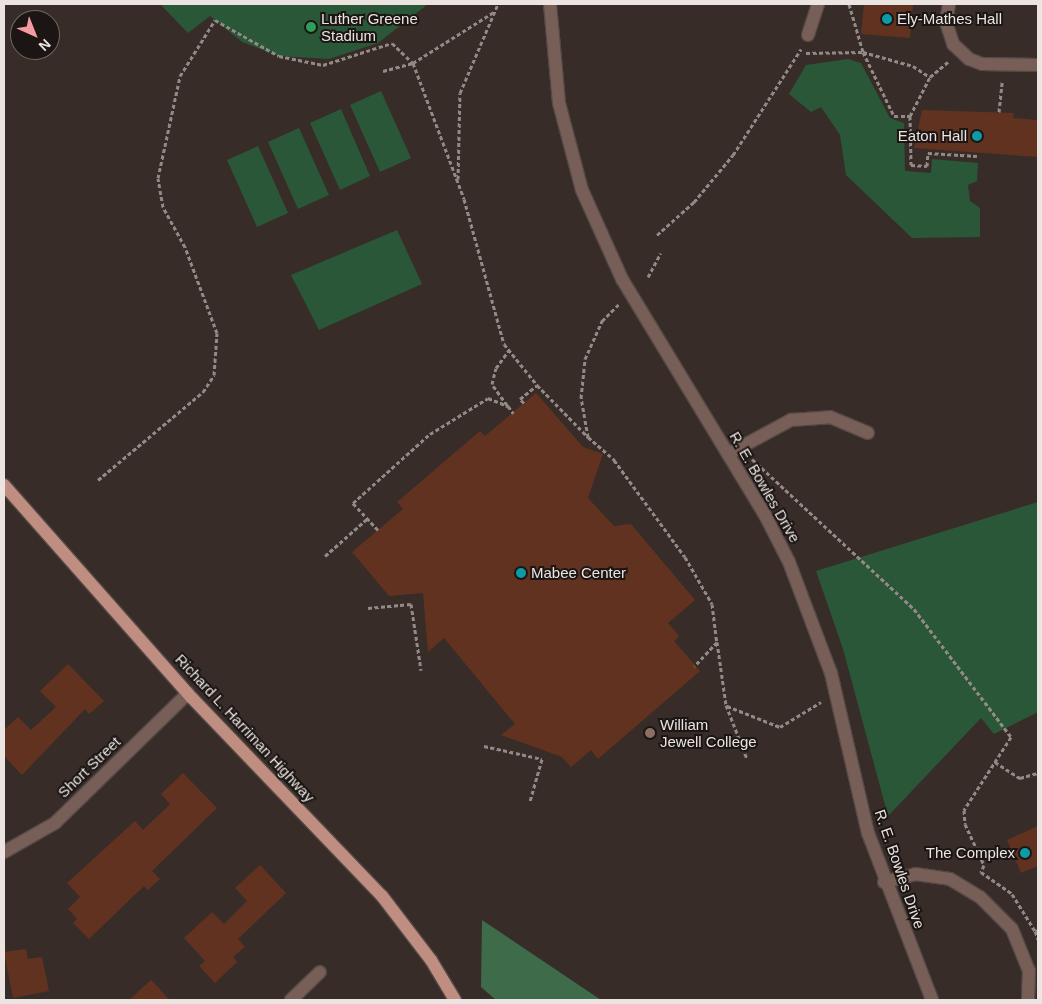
<!DOCTYPE html>
<style>
body{margin:0}
#map{position:relative;width:1042px;height:1004px;overflow:hidden;background:#372c28;font-family:Helvetica,sans-serif}
div>[style]{position:absolute}
.green>*{inset:0;background:#2a5738}
.forest>*{inset:0;background:#3e6c4b}
.building>*{inset:0;background:#623220}
.path>*{height:3px;margin-top:-1.5px;transform-origin:0;background:repeating-linear-gradient(90deg,#938a87 0 4px,transparent 0 6.5px)}
.roads{filter:drop-shadow(1px 0 #544946) drop-shadow(-1px 0 #544946) drop-shadow(0 1px #544946) drop-shadow(0 -1px #544946)}
.minor>*{height:12px;margin:-6px;padding:0 6px;transform-origin:6px;border-radius:6px;background:#775f58}
.major>*{height:12px;margin:-6px;padding:0 6px;transform-origin:6px;border-radius:6px;background:#bf8e80}
.dots>*{width:14px;height:14px;translate:-50% -50%;box-sizing:border-box;border:2px solid #1b1614;border-radius:50%}
span{translate:-50% -50%;white-space:nowrap;text-align:center;line-height:1.15;-webkit-text-stroke:4px #1b1614;paint-order:stroke}
.poi-label{font-size:15px;color:#ebe4e1}
.left{translate:0 -50%;text-align:left}
.right{translate:-100% -50%;text-align:right}
.street-label{font-size:15px;color:#ebe4e1}
.frame{position:absolute;inset:0;border:5px solid #ebe4e1;pointer-events:none}
.north{position:absolute;left:10px;top:10px;width:50px;height:50px;box-sizing:border-box;background:#1b1614;border:1px solid #6e6866;border-radius:50%;rotate:136deg;font-size:14px;font-weight:700;line-height:20px;text-align:center;color:#ebe4e1}
.north::after{content:'';display:block;margin:auto;width:18px;height:22px;background:#f49b9f;clip-path:polygon(50% 0,100% 100%,50% 72%,0 100%)}
</style>
<div id="map">
<div class="green">
<i style="clip-path:polygon(160px 4px,428px 4px,378px 43px,329px 59px,279px 56px,242px 42px,210px 16px,188px 33px)"></i>
<i style="clip-path:polygon(848px 59px,861px 63px,890px 118px,904px 123px,905px 171px,931px 173px,932px 159px,978px 163px,977px 181px,968px 185px,970px 201px,980px 208px,980px 237px,912px 238px,846px 175px,840px 135px,821px 107px,811px 112px,789px 94px,806px 65px)"></i>
<i style="clip-path:polygon(381px 91px,411px 158px,380px 172px,350px 105px)"></i>
<i style="clip-path:polygon(341px 109px,370px 176px,340px 190px,310px 123px)"></i>
<i style="clip-path:polygon(299px 128px,329px 195px,298px 209px,268px 142px)"></i>
<i style="clip-path:polygon(258px 146px,288px 213px,257px 227px,227px 160px)"></i>
<i style="clip-path:polygon(397px 230px,422px 284px,319px 330px,291px 275px)"></i>
<i style="clip-path:polygon(1038px 502px,1038px 712px,994px 734px,981px 718px,888px 816px,843px 649px,816px 571px)"></i>
</div>
<div class="forest">
<i style="clip-path:polygon(482px 920px,601px 1000px,496px 1000px,481px 987px)"></i>
</div>
<div class="building">
<i style="clip-path:polygon(864px 4px,913px 4px,910px 38px,861px 34px)"></i>
<i style="clip-path:polygon(922px 110px,1014px 113px,1013px 118px,1038px 120px,1038px 157px,914px 148px)"></i>
<i style="clip-path:polygon(536px 393px,583px 447px,603px 454px,588px 498px,614px 526px,631px 524px,695px 600px,668px 623px,679px 636px,674px 641px,700px 671px,598px 759px,591px 750px,571px 767px,562px 757px,501px 735px,515px 724px,444px 638px,428px 652px,423px 593px,389px 596px,352px 552px,403px 509px,397px 502px,480px 431px,485px 436px)"></i>
<i style="clip-path:polygon(68px 664px,104px 701px,89px 714px,85px 709px,22px 775px,4px 756px,4px 730px,18px 717px,31px 730px,56px 707px,40px 691px)"></i>
<i style="clip-path:polygon(183px 773px,217px 808px,152px 871px,160px 879px,148px 890px,144px 886px,89px 939px,73px 923px,77px 919px,68px 909px,80px 897px,67px 883px,135px 821px,143px 830px,170px 804px,161px 794px)"></i>
<i style="clip-path:polygon(1038px 826px,1038px 866px,1021px 873px,1007px 840px)"></i>
<i style="clip-path:polygon(260px 865px,286px 893px,238px 939px,245px 947px,233px 957px,237px 962px,215px 983px,199px 966px,205px 961px,184px 938px,212px 912px,224px 924px,247px 901px,235px 888px)"></i>
<i style="clip-path:polygon(26px 949px,28px 959px,42px 957px,49px 991px,13px 998px,4px 952px)"></i>
<i style="clip-path:polygon(151px 980px,170px 1000px,129px 1000px)"></i>
</div>
<div class="path">
<i style="left:849px;top:4px;width:50px;rotate:73.7deg"></i>
<i style="left:863px;top:52px;width:71px;rotate:64.2deg"></i>
<i style="left:894px;top:116px;width:16px"></i>
<i style="left:910px;top:116px;width:44px;rotate:-62.9deg"></i>
<i style="left:806px;top:53px;width:57px;rotate:-1deg"></i>
<i style="left:863px;top:52px;width:52px;rotate:15.6deg"></i>
<i style="left:913px;top:66px;width:20px;rotate:33deg"></i>
<i style="left:930px;top:77px;width:25px;rotate:-40deg"></i>
<i style="left:383px;top:71px;width:31px;rotate:-15deg"></i>
<i style="left:413px;top:63px;width:96px;rotate:-32.2deg"></i>
<i style="left:999px;top:112px;width:31px;rotate:-84deg"></i>
<i style="left:910px;top:116px;width:49px;rotate:88.8deg"></i>
<i style="left:911px;top:165px;width:16px;rotate:4deg"></i>
<i style="left:927px;top:166px;width:13px;rotate:-86deg"></i>
<i style="left:928px;top:153px;width:49px;rotate:3.5deg"></i>
<i style="left:458px;top:179px;width:86px;rotate:-88.7deg"></i>
<i style="left:460px;top:93px;width:97px;rotate:-66.9deg"></i>
<i style="left:657px;top:235px;width:50px;rotate:-41.7deg"></i>
<i style="left:694px;top:202px;width:61px;rotate:-50.3deg"></i>
<i style="left:733px;top:155px;width:126px;rotate:-57.3deg"></i>
<i style="left:648px;top:277px;width:27px;rotate:-62deg"></i>
<i style="left:524px;top:403px;width:6px;rotate:-135deg"></i>
<i style="left:520px;top:399px;width:22px;rotate:-39deg"></i>
<i style="left:507px;top:405px;width:26px;rotate:-126deg"></i>
<i style="left:492px;top:384px;width:16px;rotate:-76deg"></i>
<i style="left:496px;top:368px;width:22px;rotate:-54deg"></i>
<i style="left:588px;top:437px;width:35px;rotate:41deg"></i>
<i style="left:614px;top:460px;width:120px;rotate:53.8deg"></i>
<i style="left:685px;top:557px;width:54px;rotate:60.1deg"></i>
<i style="left:712px;top:604px;width:38px;rotate:83deg"></i>
<i style="left:717px;top:642px;width:33px;rotate:133deg"></i>
<i style="left:752px;top:459px;width:221px;rotate:42.8deg"></i>
<i style="left:914px;top:609px;width:161px;rotate:52.8deg"></i>
<i style="left:1011px;top:737px;width:87px;rotate:122.8deg"></i>
<i style="left:964px;top:810px;width:14px;rotate:86deg"></i>
<i style="left:965px;top:824px;width:45px;rotate:65.1deg"></i>
<i style="left:984px;top:865px;width:8px;rotate:113deg"></i>
<i style="left:981px;top:872px;width:38px;rotate:35deg"></i>
<i style="left:1012px;top:894px;width:44px;rotate:58.1deg"></i>
<i style="left:1035px;top:931px;width:3px;rotate:-18deg"></i>
<i style="left:98px;top:480px;width:137px;rotate:-40deg"></i>
<i style="left:203px;top:392px;width:20px;rotate:-57deg"></i>
<i style="left:214px;top:375px;width:42px;rotate:-85.9deg"></i>
<i style="left:217px;top:333px;width:92px;rotate:-110.4deg"></i>
<i style="left:185px;top:247px;width:46px;rotate:-118.8deg"></i>
<i style="left:163px;top:207px;width:29px;rotate:-100deg"></i>
<i style="left:158px;top:178px;width:104px;rotate:-77.8deg"></i>
<i style="left:180px;top:76px;width:66px;rotate:-58deg"></i>
<i style="left:215px;top:20px;width:73px;rotate:29.4deg"></i>
<i style="left:279px;top:56px;width:45px;rotate:11.6deg"></i>
<i style="left:323px;top:65px;width:72px;rotate:-17.7deg"></i>
<i style="left:392px;top:43px;width:29px;rotate:44deg"></i>
<i style="left:413px;top:63px;width:145px;rotate:69.4deg"></i>
<i style="left:464px;top:199px;width:150px;rotate:74.6deg"></i>
<i style="left:504px;top:344px;width:53px;rotate:51.2deg"></i>
<i style="left:537px;top:385px;width:73px;rotate:45.6deg"></i>
<i style="left:588px;top:437px;width:40px;rotate:-100deg"></i>
<i style="left:581px;top:398px;width:39px;rotate:-84deg"></i>
<i style="left:585px;top:359px;width:42px;rotate:-65.9deg"></i>
<i style="left:602px;top:321px;width:24px;rotate:-45deg"></i>
<i style="left:378px;top:530px;width:37px;rotate:-133deg"></i>
<i style="left:353px;top:503px;width:103px;rotate:-41.9deg"></i>
<i style="left:430px;top:434px;width:68px;rotate:-31.8deg"></i>
<i style="left:488px;top:398px;width:22px;rotate:22deg"></i>
<i style="left:508px;top:406px;width:9px;rotate:54deg"></i>
<i style="left:325px;top:556px;width:56px;rotate:-41.4deg"></i>
<i style="left:368px;top:608px;width:43px;rotate:-5.3deg"></i>
<i style="left:411px;top:604px;width:67px;rotate:81.4deg"></i>
<i style="left:717px;top:642px;width:64px;rotate:81.9deg"></i>
<i style="left:726px;top:705px;width:58px;rotate:68.7deg"></i>
<i style="left:727px;top:706px;width:57px;rotate:21.6deg"></i>
<i style="left:780px;top:727px;width:48px;rotate:-31.4deg"></i>
<i style="left:484px;top:746px;width:59px;rotate:12.6deg"></i>
<i style="left:542px;top:759px;width:44px;rotate:105.9deg"></i>
<i style="left:995px;top:762px;width:30px;rotate:33deg"></i>
<i style="left:1020px;top:778px;width:19px;rotate:-16deg"></i>
<i style="left:1035px;top:931px;width:9px;rotate:69deg"></i>
</div>
<div class="roads">
<div class="minor">
<i style="left:550px;top:4px;width:99px;rotate:84.8deg"></i>
<i style="left:559px;top:103px;width:90px;rotate:75.2deg"></i>
<i style="left:582px;top:190px;width:98px;rotate:65.8deg"></i>
<i style="left:622px;top:279px;width:276px;rotate:58.8deg"></i>
<i style="left:765px;top:515px;width:53px;rotate:62.9deg"></i>
<i style="left:789px;top:562px;width:119px;rotate:69.3deg"></i>
<i style="left:831px;top:673px;width:164px;rotate:77deg"></i>
<i style="left:868px;top:833px;width:179px;rotate:69deg"></i>
<i style="left:949px;top:4px;width:18px;rotate:99deg"></i>
<i style="left:946px;top:22px;width:23px;rotate:72deg"></i>
<i style="left:953px;top:44px;width:22px;rotate:43deg"></i>
<i style="left:969px;top:59px;width:14px;rotate:21deg"></i>
<i style="left:982px;top:64px;width:56px;rotate:1deg"></i>
<i style="left:808px;top:35px;width:33px;rotate:-72deg"></i>
<i style="left:728px;top:454px;width:72px;rotate:-28.4deg"></i>
<i style="left:791px;top:420px;width:39px;rotate:-4deg"></i>
<i style="left:830px;top:417px;width:41px;rotate:22.8deg"></i>
<i style="left:4px;top:852px;width:59px;rotate:-29.6deg"></i>
<i style="left:55px;top:823px;width:186px;rotate:-44.3deg"></i>
<i style="left:884px;top:882px;width:32px;rotate:-14deg"></i>
<i style="left:915px;top:874px;width:35px;rotate:8deg"></i>
<i style="left:950px;top:879px;width:35px;rotate:31deg"></i>
<i style="left:980px;top:897px;width:45px;rotate:45deg"></i>
<i style="left:1012px;top:929px;width:45px;rotate:68deg"></i>
<i style="left:1029px;top:971px;width:29px;rotate:92deg"></i>
<i style="left:291px;top:1000px;width:40px;rotate:-44deg"></i>
</div>
<div class="major">
<i style="left:4px;top:485px;width:284px;rotate:48.6deg"></i>
<i style="left:192px;top:698px;width:274px;rotate:46.2deg"></i>
<i style="left:382px;top:896px;width:81px;rotate:52.6deg"></i>
<i style="left:431px;top:960px;width:47px;rotate:59deg"></i>
</div>
</div>
<div class="dots">
<i style="left:887px;top:19px;background:#0f9aa8"></i>
<i style="left:311px;top:27px;background:#2e9e5b"></i>
<i style="left:977px;top:136px;background:#0f9aa8"></i>
<i style="left:521px;top:573px;background:#0f9aa8"></i>
<i style="left:650px;top:733px;background:#8d6e63"></i>
<i style="left:1025px;top:853px;background:#0f9aa8"></i>
</div>
<div class="poi-label">
<span class="left" style="left:321px;top:27px">Luther Greene<br>Stadium</span>
<span class="left" style="left:897px;top:19px">Ely-Mathes Hall</span>
<span class="right" style="left:967px;top:136px">Eaton Hall</span>
<span class="left" style="left:531px;top:573px">Mabee Center</span>
<span class="left" style="left:660px;top:733px">William<br>Jewell College</span>
<span class="right" style="left:1015px;top:853px">The Complex</span>
</div>
<div class="street-label">
<span style="left:765px;top:487px;rotate:60deg">R. E. Bowles Drive</span>
<span style="left:245px;top:728px;rotate:47deg">Richard L. Harriman Highway</span>
<span style="left:89px;top:767px;rotate:-44deg">Short Street</span>
<span style="left:900px;top:869px;rotate:71deg">R. E. Bowles Drive</span>
</div>
<div class="frame"></div>
<div class="north">N</div>
</div>
